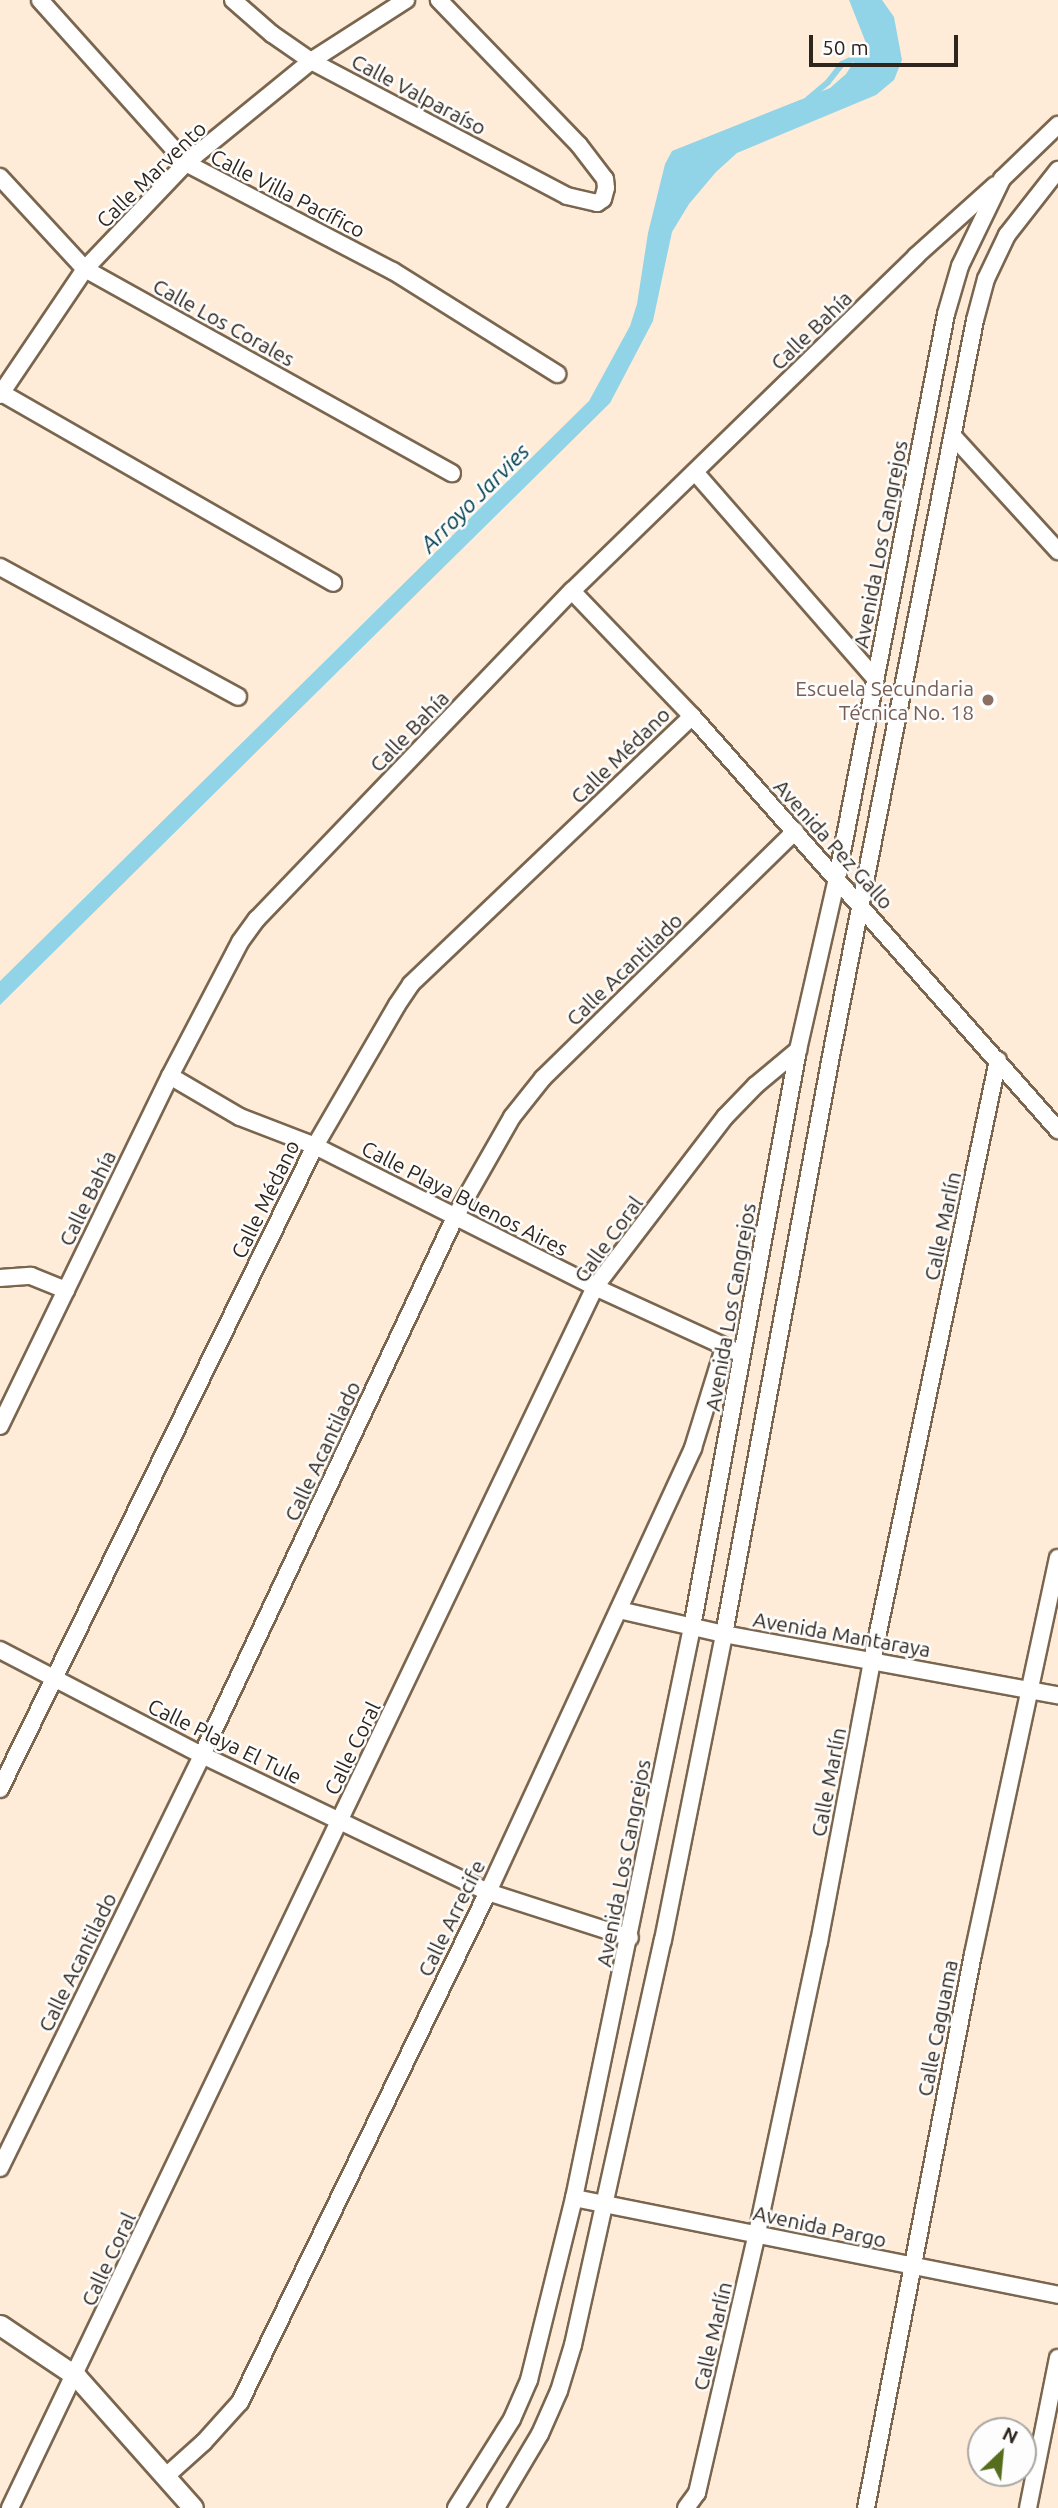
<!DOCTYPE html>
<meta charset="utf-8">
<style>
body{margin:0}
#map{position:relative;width:1058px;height:2508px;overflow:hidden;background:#ffecd8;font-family:Ubuntu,sans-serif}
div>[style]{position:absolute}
.water>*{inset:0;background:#91d4e8}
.stream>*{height:6px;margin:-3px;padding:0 3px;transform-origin:3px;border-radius:3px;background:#91d4e8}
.roads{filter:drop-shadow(2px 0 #7a664f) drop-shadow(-2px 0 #7a664f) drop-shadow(0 2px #7a664f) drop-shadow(0 -2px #7a664f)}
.minor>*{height:16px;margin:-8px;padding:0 8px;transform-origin:8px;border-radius:8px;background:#fff}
.tertiary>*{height:19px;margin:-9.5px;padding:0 9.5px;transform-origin:9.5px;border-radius:9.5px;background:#fff}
.dots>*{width:19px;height:19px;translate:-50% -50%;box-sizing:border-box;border:4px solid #fdfdfd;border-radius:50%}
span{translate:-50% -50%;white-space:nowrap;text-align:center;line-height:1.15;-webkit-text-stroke:5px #fdfdfd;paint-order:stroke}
.street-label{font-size:21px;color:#2e251c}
.education-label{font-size:21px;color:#785e54}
.right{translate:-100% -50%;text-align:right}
.water-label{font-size:23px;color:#01414f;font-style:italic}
.north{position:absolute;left:967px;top:2417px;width:70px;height:70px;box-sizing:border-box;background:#fdfdfd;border:2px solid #aaa7a3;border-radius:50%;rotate:26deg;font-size:19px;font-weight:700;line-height:28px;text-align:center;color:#2e251c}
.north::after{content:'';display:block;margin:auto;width:24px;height:32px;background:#566d1d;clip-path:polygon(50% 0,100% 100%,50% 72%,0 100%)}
.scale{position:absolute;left:809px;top:35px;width:149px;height:32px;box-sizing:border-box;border:4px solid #2e251c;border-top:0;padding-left:9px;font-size:21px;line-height:24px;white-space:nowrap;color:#2e251c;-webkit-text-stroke:5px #fdfdfd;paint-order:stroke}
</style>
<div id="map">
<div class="water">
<i style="clip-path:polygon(849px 0,882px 0,894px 17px,902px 60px,894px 80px,876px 95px,737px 153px,716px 172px,689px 204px,672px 232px,653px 321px,610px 403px,0 1005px,0 981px,589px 401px,630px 326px,637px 304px,648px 233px,665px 164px,672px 151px,830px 88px,846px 74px,866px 43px)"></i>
</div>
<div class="stream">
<i style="left:808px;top:99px;width:26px;rotate:-40deg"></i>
<i style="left:828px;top:82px;width:23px;rotate:-52deg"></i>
<i style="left:842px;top:64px;width:23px;rotate:-25deg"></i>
</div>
<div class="roads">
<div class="minor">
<i style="left:40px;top:0;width:219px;rotate:48.1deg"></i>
<i style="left:186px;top:163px;width:233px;rotate:27.6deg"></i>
<i style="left:393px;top:271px;width:194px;rotate:32.1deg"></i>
<i style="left:233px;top:0;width:52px;rotate:41.1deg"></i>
<i style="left:272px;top:34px;width:47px;rotate:34.7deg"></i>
<i style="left:311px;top:61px;width:289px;rotate:27.8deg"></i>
<i style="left:567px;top:196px;width:31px;rotate:13deg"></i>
<i style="left:597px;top:203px;width:7px;rotate:-34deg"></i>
<i style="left:603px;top:199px;width:11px;rotate:-75deg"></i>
<i style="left:606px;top:188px;width:9px;rotate:-96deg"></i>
<i style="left:605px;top:179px;width:43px;rotate:-127.4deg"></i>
<i style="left:579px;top:145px;width:202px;rotate:-134deg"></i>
<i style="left:0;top:177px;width:125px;rotate:47.3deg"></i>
<i style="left:85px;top:269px;width:420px;rotate:29.1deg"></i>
<i style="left:0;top:392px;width:384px;rotate:29.8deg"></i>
<i style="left:0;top:395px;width:152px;rotate:-56deg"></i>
<i style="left:85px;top:269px;width:146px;rotate:-46.4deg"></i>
<i style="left:186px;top:163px;width:161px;rotate:-39.2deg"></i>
<i style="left:311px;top:61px;width:113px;rotate:-32.7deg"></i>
<i style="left:953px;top:436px;width:156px;rotate:47.6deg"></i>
<i style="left:695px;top:472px;width:274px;rotate:48.9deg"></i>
<i style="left:0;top:567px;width:271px;rotate:28.6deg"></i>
<i style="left:572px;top:591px;width:173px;rotate:46.2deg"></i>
<i style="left:692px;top:716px;width:553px;rotate:48.52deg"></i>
<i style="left:170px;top:1076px;width:81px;rotate:30.4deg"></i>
<i style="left:240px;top:1117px;width:80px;rotate:21.1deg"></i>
<i style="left:315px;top:1146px;width:313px;rotate:26.7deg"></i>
<i style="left:595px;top:1287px;width:154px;rotate:24.6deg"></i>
<i style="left:0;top:1278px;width:31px;rotate:-4deg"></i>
<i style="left:31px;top:1276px;width:38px;rotate:22deg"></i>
<i style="left:0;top:1426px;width:389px;rotate:-64.1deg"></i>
<i style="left:170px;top:1076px;width:151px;rotate:-62.4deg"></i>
<i style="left:240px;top:942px;width:29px;rotate:-54deg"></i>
<i style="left:257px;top:919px;width:455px;rotate:-46.2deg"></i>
<i style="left:572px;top:591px;width:480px;rotate:-44.2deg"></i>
<i style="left:916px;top:256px;width:106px;rotate:-41.9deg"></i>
<i style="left:619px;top:1610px;width:108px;rotate:12.9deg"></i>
<i style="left:724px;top:1634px;width:340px;rotate:10.4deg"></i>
<i style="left:0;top:1650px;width:228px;rotate:27.5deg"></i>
<i style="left:202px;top:1755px;width:317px;rotate:25.6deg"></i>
<i style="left:488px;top:1892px;width:149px;rotate:17.9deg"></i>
<i style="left:0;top:1789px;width:716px;rotate:-63.9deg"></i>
<i style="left:315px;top:1146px;width:163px;rotate:-59.8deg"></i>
<i style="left:397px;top:1005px;width:25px;rotate:-56deg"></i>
<i style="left:411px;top:984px;width:388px;rotate:-43.6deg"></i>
<i style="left:0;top:2168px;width:460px;rotate:-63.9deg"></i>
<i style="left:202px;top:1755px;width:595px;rotate:-64.81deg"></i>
<i style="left:455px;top:1217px;width:115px;rotate:-60.3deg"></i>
<i style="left:512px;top:1117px;width:50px;rotate:-51.5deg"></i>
<i style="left:543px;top:1078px;width:353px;rotate:-44.4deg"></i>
<i style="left:574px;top:2198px;width:494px;rotate:11.3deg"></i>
<i style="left:165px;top:2477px;width:52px;rotate:-41.9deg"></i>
<i style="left:204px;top:2442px;width:54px;rotate:-48deg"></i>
<i style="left:240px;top:2402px;width:567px;rotate:-64.07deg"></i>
<i style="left:488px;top:1892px;width:489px;rotate:-65.2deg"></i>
<i style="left:693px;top:1448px;width:105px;rotate:-72.8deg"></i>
<i style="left:10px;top:2508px;width:1354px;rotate:-64.4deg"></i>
<i style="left:595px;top:1287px;width:214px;rotate:-52.6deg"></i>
<i style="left:725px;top:1117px;width:45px;rotate:-45.9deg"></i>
<i style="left:756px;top:1085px;width:55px;rotate:-39.8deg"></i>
<i style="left:456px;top:2508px;width:105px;rotate:-57.8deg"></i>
<i style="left:512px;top:2419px;width:43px;rotate:-66.4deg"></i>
<i style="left:529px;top:2380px;width:187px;rotate:-76.1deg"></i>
<i style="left:574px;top:2198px;width:583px;rotate:-78.32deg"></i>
<i style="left:692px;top:1627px;width:587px;rotate:-79.59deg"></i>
<i style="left:798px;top:1050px;width:176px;rotate:-77.2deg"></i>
<i style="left:837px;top:878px;width:574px;rotate:-79.06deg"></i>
<i style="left:946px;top:314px;width:50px;rotate:-73.7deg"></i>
<i style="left:960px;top:266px;width:97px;rotate:-64.2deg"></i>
<i style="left:1002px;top:179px;width:78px;rotate:-44deg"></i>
<i style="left:496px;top:2508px;width:86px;rotate:-59.3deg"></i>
<i style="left:540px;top:2434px;width:47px;rotate:-66.2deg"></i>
<i style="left:559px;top:2391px;width:48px;rotate:-73.1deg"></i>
<i style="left:573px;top:2345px;width:415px;rotate:-77.5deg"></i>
<i style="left:663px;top:1940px;width:312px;rotate:-78.7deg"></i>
<i style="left:724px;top:1634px;width:588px;rotate:-79.51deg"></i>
<i style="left:831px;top:1056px;width:750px;rotate:-78.93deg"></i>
<i style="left:975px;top:320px;width:42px;rotate:-75deg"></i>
<i style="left:986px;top:279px;width:49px;rotate:-64.5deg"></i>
<i style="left:1007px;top:235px;width:83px;rotate:-51.9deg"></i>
<i style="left:686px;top:2508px;width:19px;rotate:-54deg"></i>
<i style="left:697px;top:2493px;width:267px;rotate:-77deg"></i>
<i style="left:757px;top:2233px;width:298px;rotate:-78deg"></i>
<i style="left:819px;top:1942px;width:286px;rotate:-79.3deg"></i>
<i style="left:872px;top:1661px;width:614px;rotate:-78.16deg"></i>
<i style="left:866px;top:2508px;width:564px;rotate:-79.07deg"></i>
<i style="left:973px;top:1954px;width:405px;rotate:-77.9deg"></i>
<i style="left:1028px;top:2508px;width:153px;rotate:-78.7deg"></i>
</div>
<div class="tertiary">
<i style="left:0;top:2325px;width:92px;rotate:33.9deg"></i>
<i style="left:76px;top:2376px;width:176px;rotate:48.4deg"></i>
</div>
</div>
<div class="dots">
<i style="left:988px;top:700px;background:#8d6e63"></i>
</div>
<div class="street-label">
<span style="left:419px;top:94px;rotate:28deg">Calle Valparaíso</span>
<span style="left:151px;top:174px;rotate:-44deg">Calle Marvento</span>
<span style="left:288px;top:193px;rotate:27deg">Calle Villa Pacífico</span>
<span style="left:224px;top:322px;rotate:29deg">Calle Los Corales</span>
<span style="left:811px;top:330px;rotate:-44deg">Calle Bahía</span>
<span style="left:880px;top:544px;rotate:-79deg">Avenida Los Cangrejos</span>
<span style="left:409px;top:731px;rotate:-46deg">Calle Bahía</span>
<span style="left:620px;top:755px;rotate:-44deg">Calle Médano</span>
<span style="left:834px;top:844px;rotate:48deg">Avenida Pez Gallo</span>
<span style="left:624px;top:969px;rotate:-44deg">Calle Acantilado</span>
<span style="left:87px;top:1198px;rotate:-64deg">Calle Bahía</span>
<span style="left:465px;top:1198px;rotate:27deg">Calle Playa Buenos Aires</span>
<span style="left:265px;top:1199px;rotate:-64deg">Calle Médano</span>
<span style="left:942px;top:1226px;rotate:-78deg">Calle Marlín</span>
<span style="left:608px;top:1239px;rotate:-54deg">Calle Coral</span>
<span style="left:730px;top:1307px;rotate:-80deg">Avenida Los Cangrejos</span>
<span style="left:322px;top:1451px;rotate:-65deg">Calle Acantilado</span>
<span style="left:842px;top:1634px;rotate:10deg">Avenida Mantaraya</span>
<span style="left:225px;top:1741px;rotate:26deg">Calle Playa El Tule</span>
<span style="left:352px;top:1748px;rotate:-64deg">Calle Coral</span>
<span style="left:828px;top:1782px;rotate:-79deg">Calle Marlín</span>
<span style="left:623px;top:1863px;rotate:-79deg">Avenida Los Cangrejos</span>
<span style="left:451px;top:1918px;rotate:-64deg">Calle Arrecife</span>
<span style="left:77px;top:1962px;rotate:-64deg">Calle Acantilado</span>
<span style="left:937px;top:2028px;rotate:-79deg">Calle Caguama</span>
<span style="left:820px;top:2226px;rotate:12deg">Avenida Pargo</span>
<span style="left:108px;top:2259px;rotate:-65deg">Calle Coral</span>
<span style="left:712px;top:2336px;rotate:-77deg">Calle Marlín</span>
</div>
<div class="education-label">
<span class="right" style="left:974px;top:700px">Escuela Secundaria<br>Técnica No. 18</span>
</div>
<div class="water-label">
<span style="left:475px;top:498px;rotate:-45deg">Arroyo Jarvies</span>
</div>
<div class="north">N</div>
<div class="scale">50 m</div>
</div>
